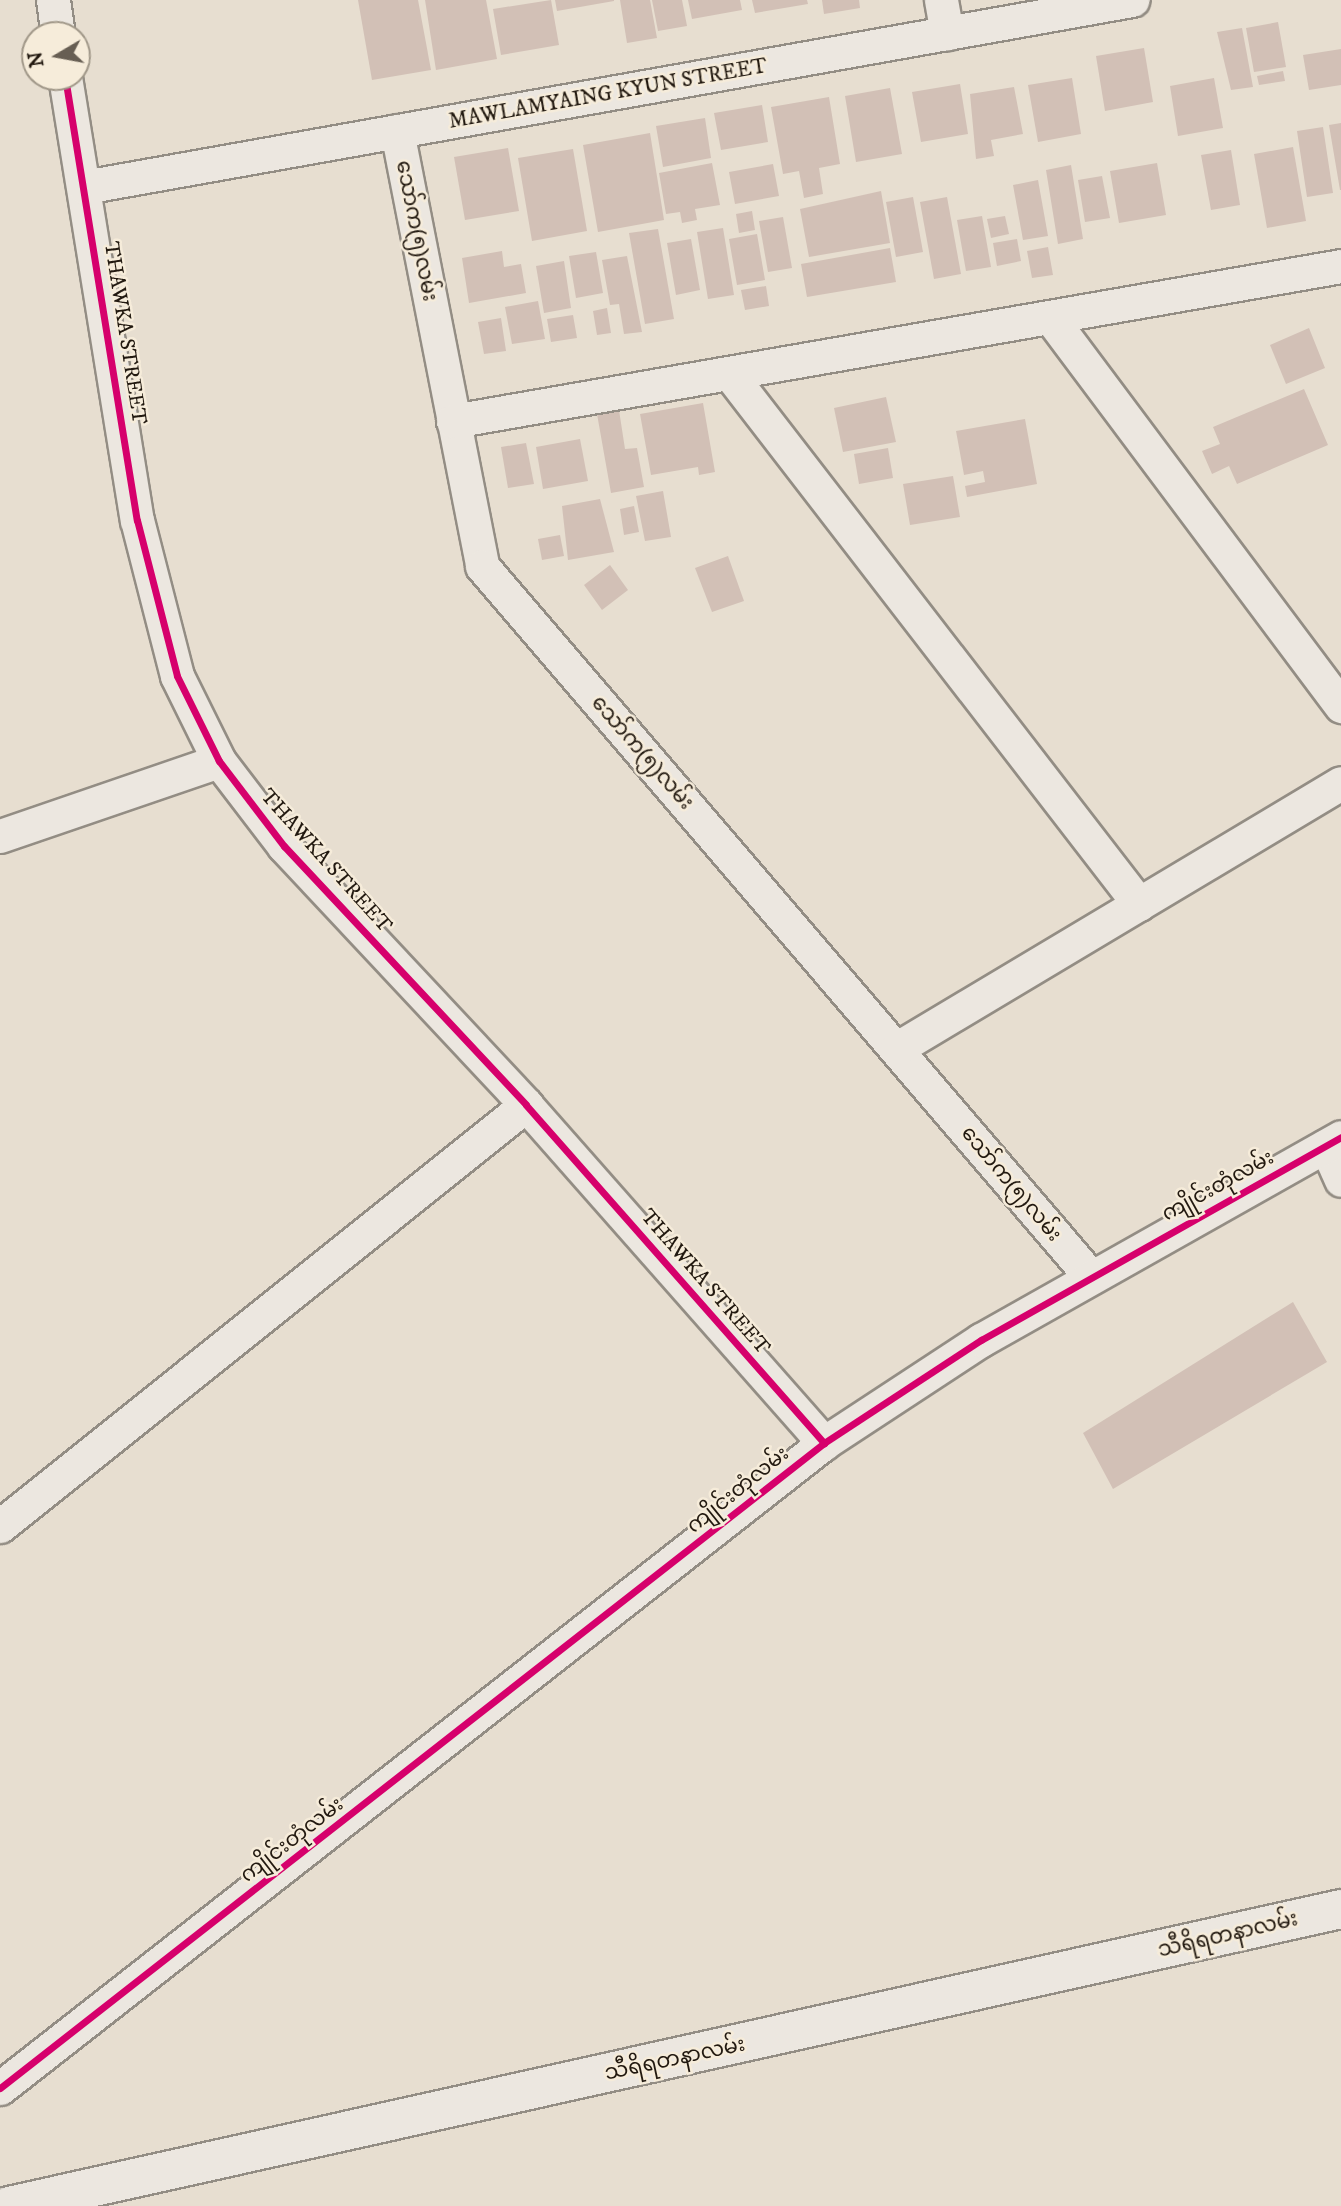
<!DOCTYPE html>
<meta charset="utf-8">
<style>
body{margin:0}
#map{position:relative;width:1341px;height:2206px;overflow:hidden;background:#e7ded0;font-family:"IM FELL DW Pica","Noto Sans Myanmar",serif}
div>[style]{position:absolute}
.building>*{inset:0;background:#d2c0b6}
.roads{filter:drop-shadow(2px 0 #938d84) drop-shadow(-2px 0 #938d84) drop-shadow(0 2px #938d84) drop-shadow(0 -2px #938d84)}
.street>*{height:33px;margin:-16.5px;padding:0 16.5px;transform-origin:16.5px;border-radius:16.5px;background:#ece7e0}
.secondary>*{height:38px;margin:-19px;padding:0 19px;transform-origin:19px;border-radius:19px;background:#ece7e0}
.cycleway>*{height:7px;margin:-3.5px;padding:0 3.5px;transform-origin:3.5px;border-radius:3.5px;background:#d6006c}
span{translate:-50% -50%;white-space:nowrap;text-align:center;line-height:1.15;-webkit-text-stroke:5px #f6ecda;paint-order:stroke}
.street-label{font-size:21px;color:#221910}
.north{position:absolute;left:21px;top:21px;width:70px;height:70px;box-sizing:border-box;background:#f6ecda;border:2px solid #a19889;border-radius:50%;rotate:260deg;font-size:19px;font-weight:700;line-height:28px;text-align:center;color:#221910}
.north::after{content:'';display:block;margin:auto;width:24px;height:32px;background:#675e53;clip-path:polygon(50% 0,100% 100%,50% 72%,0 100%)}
</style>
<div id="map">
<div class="building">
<i style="clip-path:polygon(358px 0,418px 0,431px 70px,372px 80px)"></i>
<i style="clip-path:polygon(425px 0,486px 0,497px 59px,436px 70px)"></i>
<i style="clip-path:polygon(551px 0,559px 45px,501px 55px,493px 9px)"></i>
<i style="clip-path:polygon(555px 0,614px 0,614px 1px,557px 11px)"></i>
<i style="clip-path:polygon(620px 0,650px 0,657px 38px,627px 43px)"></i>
<i style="clip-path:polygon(652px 0,682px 0,687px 26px,658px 31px)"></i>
<i style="clip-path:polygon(688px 0,740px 0,742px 10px,692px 19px)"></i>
<i style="clip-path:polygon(752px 0,807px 0,808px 4px,755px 13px)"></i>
<i style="clip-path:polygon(822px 0,859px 0,860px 8px,824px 14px)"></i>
<i style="clip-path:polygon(1278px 22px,1286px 67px,1254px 72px,1246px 28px)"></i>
<i style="clip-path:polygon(1242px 28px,1253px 87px,1231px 90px,1217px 32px)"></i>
<i style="clip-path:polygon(1144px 48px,1153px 102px,1105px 111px,1096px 56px)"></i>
<i style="clip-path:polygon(1341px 49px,1341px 85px,1309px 90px,1303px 55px)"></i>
<i style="clip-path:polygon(1283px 71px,1285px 81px,1259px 85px,1257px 76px)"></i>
<i style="clip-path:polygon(1072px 78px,1081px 134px,1038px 142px,1028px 85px)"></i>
<i style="clip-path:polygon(1214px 78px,1223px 128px,1178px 136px,1170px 86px)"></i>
<i style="clip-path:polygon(960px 84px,968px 134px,921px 142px,912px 92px)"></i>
<i style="clip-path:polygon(1014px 87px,1023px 134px,991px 140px,994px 156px,976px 159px,970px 94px)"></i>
<i style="clip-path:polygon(890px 88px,902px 154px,856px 162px,845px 96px)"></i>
<i style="clip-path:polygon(829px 97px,840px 164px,819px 168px,823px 194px,804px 198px,799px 171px,783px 174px,771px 107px)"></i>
<i style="clip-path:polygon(762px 105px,768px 142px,721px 150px,714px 113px)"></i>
<i style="clip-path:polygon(705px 118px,711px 158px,663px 167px,656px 126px)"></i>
<i style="clip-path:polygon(1341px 123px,1341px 190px,1340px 190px,1329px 125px)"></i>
<i style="clip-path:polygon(1323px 127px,1333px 193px,1307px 197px,1297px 131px)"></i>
<i style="clip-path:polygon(650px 133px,664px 220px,598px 232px,583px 145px)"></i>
<i style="clip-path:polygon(1293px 147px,1306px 221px,1267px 228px,1254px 154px)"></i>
<i style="clip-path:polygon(508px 148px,519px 211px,465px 220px,454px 157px)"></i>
<i style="clip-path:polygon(573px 149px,587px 231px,532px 241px,518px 158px)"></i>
<i style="clip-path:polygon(1231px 150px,1240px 205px,1211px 210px,1201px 155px)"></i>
<i style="clip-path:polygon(712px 163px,720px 205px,695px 209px,697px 220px,682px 223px,680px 212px,666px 214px,659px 173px)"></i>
<i style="clip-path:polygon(1157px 163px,1166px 215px,1119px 223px,1110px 171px)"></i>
<i style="clip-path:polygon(773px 164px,779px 196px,735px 204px,729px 172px)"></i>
<i style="clip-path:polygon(1071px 165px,1083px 239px,1058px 244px,1046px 170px)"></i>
<i style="clip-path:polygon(1102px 176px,1110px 218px,1085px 222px,1078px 180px)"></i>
<i style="clip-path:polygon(1038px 180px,1048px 236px,1023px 240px,1013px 185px)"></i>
<i style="clip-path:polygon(881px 191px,890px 243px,809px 257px,800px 209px)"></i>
<i style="clip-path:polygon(913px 197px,923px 252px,896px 257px,886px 202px)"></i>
<i style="clip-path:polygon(947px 197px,961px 274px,934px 279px,920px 202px)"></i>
<i style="clip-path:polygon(752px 211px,755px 230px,739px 233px,736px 214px)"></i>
<i style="clip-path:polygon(982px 216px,991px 267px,966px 271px,957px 220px)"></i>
<i style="clip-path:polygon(1005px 216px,1009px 234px,991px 238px,987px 219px)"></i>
<i style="clip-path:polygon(783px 217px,792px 268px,768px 272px,759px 221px)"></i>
<i style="clip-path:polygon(723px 228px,734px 295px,708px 299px,697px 232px)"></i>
<i style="clip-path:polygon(658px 229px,674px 319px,645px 324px,629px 233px)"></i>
<i style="clip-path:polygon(757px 234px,765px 280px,737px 285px,729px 239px)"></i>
<i style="clip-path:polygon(691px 239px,700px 290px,676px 295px,667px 243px)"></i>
<i style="clip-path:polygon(1017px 239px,1021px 261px,997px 266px,993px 243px)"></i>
<i style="clip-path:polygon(1048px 247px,1053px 275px,1032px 278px,1027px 251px)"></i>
<i style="clip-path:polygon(890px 248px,896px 282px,807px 297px,801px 264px)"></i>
<i style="clip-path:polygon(502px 251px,504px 267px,521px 264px,526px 293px,469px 303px,462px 258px)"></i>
<i style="clip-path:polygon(596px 252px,603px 293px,576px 298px,569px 256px)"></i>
<i style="clip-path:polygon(627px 256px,642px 332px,624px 334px,619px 304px,610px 305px,602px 260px)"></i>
<i style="clip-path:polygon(564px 261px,571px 308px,544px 313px,536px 266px)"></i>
<i style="clip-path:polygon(766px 286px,769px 306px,745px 310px,741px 290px)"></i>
<i style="clip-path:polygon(538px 301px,545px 339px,512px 344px,505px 307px)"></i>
<i style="clip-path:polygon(607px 308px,611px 333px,597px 335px,593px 311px)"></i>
<i style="clip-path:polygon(573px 315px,577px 338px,551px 342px,547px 319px)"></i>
<i style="clip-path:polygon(501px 318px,506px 351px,484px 354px,478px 322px)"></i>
<i style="clip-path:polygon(1309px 328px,1325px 368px,1286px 384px,1270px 345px)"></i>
<i style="clip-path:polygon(1304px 389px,1328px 445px,1237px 484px,1229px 466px,1212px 474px,1202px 451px,1220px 444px,1213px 427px)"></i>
<i style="clip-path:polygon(886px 397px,896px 442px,843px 452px,834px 408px)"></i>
<i style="clip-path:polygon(703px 403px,715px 472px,699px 475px,698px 467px,651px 475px,640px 414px)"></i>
<i style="clip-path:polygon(619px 410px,625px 449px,637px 448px,644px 487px,611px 493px,597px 414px)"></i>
<i style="clip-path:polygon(1025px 419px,1037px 484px,967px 497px,965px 486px,985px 482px,983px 471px,964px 475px,956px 431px)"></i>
<i style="clip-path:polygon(580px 439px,588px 481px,543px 489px,536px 447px)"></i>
<i style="clip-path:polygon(526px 443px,534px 484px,508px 488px,501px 447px)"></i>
<i style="clip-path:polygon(888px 448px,893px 478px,859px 484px,854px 454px)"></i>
<i style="clip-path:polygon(953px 476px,960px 517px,910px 525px,903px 484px)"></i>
<i style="clip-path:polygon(663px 491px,671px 537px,645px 541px,636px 496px)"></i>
<i style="clip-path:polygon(600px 499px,614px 552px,568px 560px,562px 506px)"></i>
<i style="clip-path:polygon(634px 506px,639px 532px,624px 535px,620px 509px)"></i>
<i style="clip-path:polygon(560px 535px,564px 556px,542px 560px,538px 539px)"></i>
<i style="clip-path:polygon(728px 556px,744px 601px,712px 612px,695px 568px)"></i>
<i style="clip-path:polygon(610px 565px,628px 590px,602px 610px,584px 585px)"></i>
<i style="clip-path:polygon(1293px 1302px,1327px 1362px,1113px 1489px,1083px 1433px)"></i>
</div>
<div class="roads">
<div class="street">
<i style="left:53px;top:0;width:35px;rotate:82deg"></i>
<i style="left:941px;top:0;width:34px;rotate:80deg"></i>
<i style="left:65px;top:77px;width:449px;rotate:80.8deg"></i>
<i style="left:137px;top:520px;width:161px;rotate:75.6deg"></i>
<i style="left:177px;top:676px;width:95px;rotate:63.7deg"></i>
<i style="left:219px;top:761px;width:107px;rotate:52.6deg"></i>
<i style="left:284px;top:846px;width:354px;rotate:46.9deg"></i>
<i style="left:526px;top:1105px;width:451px;rotate:48.6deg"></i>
<i style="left:397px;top:131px;width:443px;rotate:78.9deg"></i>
<i style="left:482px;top:566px;width:936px;rotate:49.42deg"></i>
<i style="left:84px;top:187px;width:1065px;rotate:-10.12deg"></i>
<i style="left:1050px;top:317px;width:486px;rotate:53.2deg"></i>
<i style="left:729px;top:373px;width:671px;rotate:52.33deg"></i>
<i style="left:453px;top:421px;width:901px;rotate:-9.9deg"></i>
<i style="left:0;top:836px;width:231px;rotate:-18.9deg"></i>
<i style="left:896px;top:1049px;width:518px;rotate:-30.87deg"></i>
<i style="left:1326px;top:1146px;width:37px;rotate:66deg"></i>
<i style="left:0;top:1526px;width:674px;rotate:-38.67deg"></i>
<i style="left:0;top:2088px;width:1046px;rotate:-38.05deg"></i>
<i style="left:824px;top:1443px;width:188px;rotate:-33.3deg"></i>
<i style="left:981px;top:1340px;width:413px;rotate:-29.4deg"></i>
</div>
<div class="secondary">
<i style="left:9px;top:2206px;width:1365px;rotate:-12.57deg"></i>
</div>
</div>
<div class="cycleway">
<i style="left:65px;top:77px;width:449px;rotate:80.8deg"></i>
<i style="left:137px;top:520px;width:161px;rotate:75.6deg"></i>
<i style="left:177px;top:676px;width:95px;rotate:63.7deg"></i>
<i style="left:219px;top:761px;width:107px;rotate:52.6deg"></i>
<i style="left:284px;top:846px;width:354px;rotate:46.9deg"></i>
<i style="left:526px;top:1105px;width:451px;rotate:48.6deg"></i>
<i style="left:0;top:2088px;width:1046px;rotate:-38.05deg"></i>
<i style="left:824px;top:1443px;width:188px;rotate:-33.3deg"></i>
<i style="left:981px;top:1340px;width:413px;rotate:-29.4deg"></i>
</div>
<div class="street-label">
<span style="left:608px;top:94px;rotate:-10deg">MAWLAMYAING KYUN STREET</span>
<span style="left:416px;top:231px;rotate:79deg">သော်က(၅)လမ်း</span>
<span style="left:125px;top:333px;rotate:81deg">THAWKA STREET</span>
<span style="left:642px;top:753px;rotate:49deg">သော်က(၅)လမ်း</span>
<span style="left:326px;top:861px;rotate:48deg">THAWKA STREET</span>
<span style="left:1011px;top:1184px;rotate:50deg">သော်က(၅)လမ်း</span>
<span style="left:1218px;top:1186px;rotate:-29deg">ကျိုင်းတုံလမ်း</span>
<span style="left:705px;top:1282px;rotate:49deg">THAWKA STREET</span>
<span style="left:738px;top:1490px;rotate:-39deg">ကျိုင်းတုံလမ်း</span>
<span style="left:292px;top:1840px;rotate:-38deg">ကျိုင်းတုံလမ်း</span>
<span style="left:1228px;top:1935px;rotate:-13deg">သီရိရတနာလမ်း</span>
<span style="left:675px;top:2059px;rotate:-12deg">သီရိရတနာလမ်း</span>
</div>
<div class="north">N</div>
</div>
